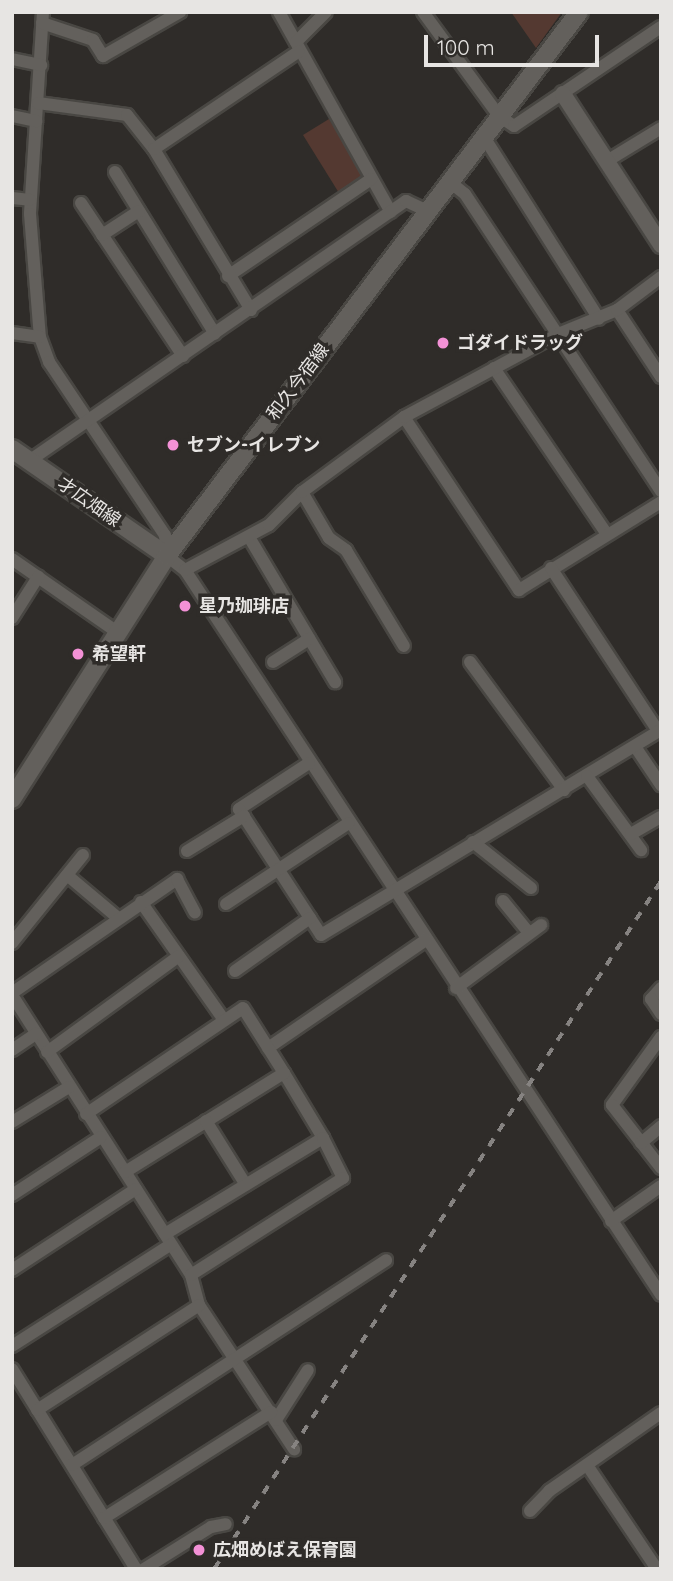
<!DOCTYPE html>
<meta charset="utf-8">
<style>
body{margin:0}
#map{position:relative;width:673px;height:1581px;overflow:hidden;background:#2f2c29;font-family:Quicksand,"Noto Sans JP",sans-serif}
div>[style]{position:absolute}
.green>*{inset:0;background:#543931}
.roads{filter:drop-shadow(2px 0 #494743) drop-shadow(-2px 0 #494743) drop-shadow(0 2px #494743) drop-shadow(0 -2px #494743)}
.minor>*{height:12px;margin:-6px;padding:0 6px;transform-origin:6px;border-radius:6px;background:#63605c}
.tertiary>*{height:16px;margin:-8px;padding:0 8px;transform-origin:8px;border-radius:8px;background:#63605c}
.secondary>*{height:18px;margin:-9px;padding:0 9px;transform-origin:9px;border-radius:9px;background:#63605c}
.rail>*{height:3.5px;margin-top:-1.75px;transform-origin:0;background:repeating-linear-gradient(90deg,#868381 0 9px,transparent 0 18px)}
.dots>*{width:19px;height:19px;translate:-50% -50%;box-sizing:border-box;border:4px solid #2f2c29;border-radius:50%}
span{translate:-50% -50%;white-space:nowrap;text-align:center;line-height:1.15;-webkit-text-stroke:7px #2f2c29;paint-order:stroke}
.poi-label{font-size:18px;color:#e7e5e3;font-weight:700}
.left{translate:0 -50%;text-align:left}
.street-label{font-size:18px;color:#e7e5e3}
.frame{position:absolute;inset:0;border:14px solid #e7e5e3;pointer-events:none}
.scale{position:absolute;left:424px;top:35px;width:175px;height:32px;box-sizing:border-box;border:4px solid #e7e5e3;border-top:0;padding-left:9px;font-size:21px;line-height:24px;white-space:nowrap;color:#e7e5e3;-webkit-text-stroke:5px #2f2c29;paint-order:stroke}
</style>
<div id="map">
<div class="green">
<i style="clip-path:polygon(511px 12px,562px 12px,536px 48px)"></i>
<i style="clip-path:polygon(329px 119px,365px 177px,339px 193px,303px 135px)"></i>
</div>
<div class="roads">
<div class="minor">
<i style="left:43px;top:12px;width:202px;rotate:93.7deg"></i>
<i style="left:30px;top:214px;width:123px;rotate:85.4deg"></i>
<i style="left:40px;top:337px;width:27px;rotate:70deg"></i>
<i style="left:49px;top:362px;width:208px;rotate:56.2deg"></i>
<i style="left:165px;top:535px;width:21px;rotate:85deg"></i>
<i style="left:167px;top:556px;width:23px;rotate:38deg"></i>
<i style="left:185px;top:570px;width:867px;rotate:56.71deg"></i>
<i style="left:279px;top:12px;width:229px;rotate:60.8deg"></i>
<i style="left:423px;top:12px;width:129px;rotate:53.8deg"></i>
<i style="left:499px;top:116px;width:18px;rotate:34deg"></i>
<i style="left:514px;top:126px;width:177px;rotate:-34deg"></i>
<i style="left:42px;top:23px;width:54px;rotate:18.4deg"></i>
<i style="left:93px;top:40px;width:19px;rotate:58deg"></i>
<i style="left:103px;top:56px;width:89px;rotate:-29.7deg"></i>
<i style="left:296px;top:42px;width:42px;rotate:-45deg"></i>
<i style="left:12px;top:59px;width:30px;rotate:12deg"></i>
<i style="left:38px;top:103px;width:90px;rotate:7.7deg"></i>
<i style="left:127px;top:115px;width:43px;rotate:51.5deg"></i>
<i style="left:12px;top:116px;width:25px;rotate:12deg"></i>
<i style="left:484px;top:137px;width:215px;rotate:57.7deg"></i>
<i style="left:607px;top:161px;width:63px;rotate:-31.4deg"></i>
<i style="left:115px;top:172px;width:190px;rotate:58.3deg"></i>
<i style="left:450px;top:182px;width:19px;rotate:39deg"></i>
<i style="left:465px;top:194px;width:356px;rotate:56.6deg"></i>
<i style="left:12px;top:198px;width:18px;rotate:6deg"></i>
<i style="left:81px;top:203px;width:184px;rotate:56.3deg"></i>
<i style="left:102px;top:235px;width:44px;rotate:-33deg"></i>
<i style="left:228px;top:276px;width:173px;rotate:-34.1deg"></i>
<i style="left:251px;top:310px;width:188px;rotate:-121.1deg"></i>
<i style="left:154px;top:149px;width:174px;rotate:-34deg"></i>
<i style="left:617px;top:310px;width:80px;rotate:56.7deg"></i>
<i style="left:12px;top:333px;width:28px;rotate:8deg"></i>
<i style="left:494px;top:368px;width:199px;rotate:55.8deg"></i>
<i style="left:404px;top:417px;width:208px;rotate:56.4deg"></i>
<i style="left:519px;top:590px;width:167px;rotate:-31.8deg"></i>
<i style="left:29px;top:461px;width:458px;rotate:-34.6deg"></i>
<i style="left:406px;top:201px;width:23px;rotate:25deg"></i>
<i style="left:302px;top:492px;width:53px;rotate:59.6deg"></i>
<i style="left:329px;top:538px;width:21px;rotate:35deg"></i>
<i style="left:346px;top:550px;width:112px;rotate:58.9deg"></i>
<i style="left:249px;top:537px;width:169px;rotate:59.3deg"></i>
<i style="left:12px;top:559px;width:128px;rotate:34.8deg"></i>
<i style="left:551px;top:568px;width:195px;rotate:56.7deg"></i>
<i style="left:185px;top:570px;width:95px;rotate:-28.2deg"></i>
<i style="left:269px;top:525px;width:47px;rotate:-45deg"></i>
<i style="left:302px;top:492px;width:127px;rotate:-36.3deg"></i>
<i style="left:404px;top:417px;width:175px;rotate:-28.3deg"></i>
<i style="left:558px;top:334px;width:64px;rotate:-22.1deg"></i>
<i style="left:617px;top:310px;width:55px;rotate:-36.9deg"></i>
<i style="left:12px;top:618px;width:49px;rotate:-57.6deg"></i>
<i style="left:273px;top:662px;width:43px;rotate:-32.6deg"></i>
<i style="left:470px;top:662px;width:159px;rotate:53.7deg"></i>
<i style="left:636px;top:748px;width:45px;rotate:56deg"></i>
<i style="left:309px;top:763px;width:84px;rotate:146.7deg"></i>
<i style="left:239px;top:809px;width:150px;rotate:56.9deg"></i>
<i style="left:321px;top:935px;width:397px;rotate:-31.1deg"></i>
<i style="left:587px;top:776px;width:92px;rotate:53.9deg"></i>
<i style="left:631px;top:834px;width:34px;rotate:-30deg"></i>
<i style="left:473px;top:842px;width:74px;rotate:38.4deg"></i>
<i style="left:187px;top:851px;width:67px;rotate:-31.6deg"></i>
<i style="left:67px;top:875px;width:67px;rotate:40.1deg"></i>
<i style="left:503px;top:901px;width:41px;rotate:50.9deg"></i>
<i style="left:141px;top:902px;width:144px;rotate:54.9deg"></i>
<i style="left:226px;top:904px;width:147px;rotate:-33.4deg"></i>
<i style="left:12px;top:943px;width:113px;rotate:-51.1deg"></i>
<i style="left:235px;top:971px;width:92px;rotate:-35.2deg"></i>
<i style="left:456px;top:988px;width:106px;rotate:-36.5deg"></i>
<i style="left:661px;top:988px;width:15px;rotate:132deg"></i>
<i style="left:651px;top:999px;width:18px;rotate:56deg"></i>
<i style="left:12px;top:993px;width:201px;rotate:-34.6deg"></i>
<i style="left:177px;top:879px;width:38px;rotate:62deg"></i>
<i style="left:12px;top:995px;width:332px;rotate:57.4deg"></i>
<i style="left:191px;top:1275px;width:31px;rotate:75deg"></i>
<i style="left:199px;top:1305px;width:173px;rotate:56.6deg"></i>
<i style="left:661px;top:1037px;width:84px;rotate:125.8deg"></i>
<i style="left:612px;top:1105px;width:80px;rotate:52.1deg"></i>
<i style="left:268px;top:1048px;width:191px;rotate:-34.4deg"></i>
<i style="left:12px;top:1050px;width:29px;rotate:-34deg"></i>
<i style="left:47px;top:1052px;width:163px;rotate:-36deg"></i>
<i style="left:284px;top:1073px;width:76px;rotate:59deg"></i>
<i style="left:86px;top:1114px;width:189px;rotate:-34deg"></i>
<i style="left:243px;top:1008px;width:77px;rotate:57.8deg"></i>
<i style="left:284px;top:1073px;width:187px;rotate:148.1deg"></i>
<i style="left:206px;top:1121px;width:75px;rotate:58deg"></i>
<i style="left:12px;top:1122px;width:67px;rotate:-31.6deg"></i>
<i style="left:641px;top:1143px;width:26px;rotate:-40deg"></i>
<i style="left:12px;top:1195px;width:106px;rotate:-33.1deg"></i>
<i style="left:611px;top:1221px;width:61px;rotate:-35deg"></i>
<i style="left:165px;top:1234px;width:185px;rotate:-31.3deg"></i>
<i style="left:323px;top:1138px;width:45px;rotate:63.4deg"></i>
<i style="left:343px;top:1178px;width:180px;rotate:147.5deg"></i>
<i style="left:12px;top:1270px;width:148px;rotate:-33.2deg"></i>
<i style="left:12px;top:1346px;width:188px;rotate:-32.6deg"></i>
<i style="left:12px;top:1369px;width:235px;rotate:58.2deg"></i>
<i style="left:37px;top:1410px;width:193px;rotate:-32.9deg"></i>
<i style="left:276px;top:1420px;width:59px;rotate:-57.4deg"></i>
<i style="left:72px;top:1465px;width:375px;rotate:-33.1deg"></i>
<i style="left:587px;top:1465px;width:125px;rotate:56.1deg"></i>
<i style="left:530px;top:1511px;width:28px;rotate:-46deg"></i>
<i style="left:549px;top:1491px;width:136px;rotate:-34.9deg"></i>
<i style="left:104px;top:1518px;width:198px;rotate:-32.4deg"></i>
<i style="left:144px;top:1569px;width:79px;rotate:-32.1deg"></i>
<i style="left:211px;top:1527px;width:15px;rotate:-11deg"></i>
</div>
<div class="tertiary">
<i style="left:563px;top:94px;width:180px;rotate:57deg"></i>
</div>
<div class="secondary">
<i style="left:12px;top:449px;width:188px;rotate:34.6deg"></i>
<i style="left:12px;top:799px;width:288px;rotate:-57.5deg"></i>
<i style="left:167px;top:556px;width:682px;rotate:-52.86deg"></i>
</div>
</div>
<div class="rail">
<i style="left:214px;top:1569px;width:820px;rotate:-56.99deg"></i>
</div>
<div class="dots">
<i style="left:443px;top:343px;background:#f391d6"></i>
<i style="left:173px;top:445px;background:#f391d6"></i>
<i style="left:185px;top:606px;background:#f391d6"></i>
<i style="left:78px;top:654px;background:#f391d6"></i>
<i style="left:199px;top:1550px;background:#f391d6"></i>
</div>
<div class="poi-label">
<span class="left" style="left:457px;top:343px">ゴダイドラッグ</span>
<span class="left" style="left:187px;top:445px">セブン-イレブン</span>
<span class="left" style="left:199px;top:606px">星乃珈琲店</span>
<span class="left" style="left:92px;top:654px">希望軒</span>
<span class="left" style="left:213px;top:1550px">広畑めばえ保育園</span>
</div>
<div class="street-label">
<span style="left:298px;top:382px;rotate:-53deg">和久今宿線</span>
<span style="left:89px;top:502px;rotate:35deg">才広畑線</span>
</div>
<div class="frame"></div>
<div class="scale">100 m</div>
</div>
